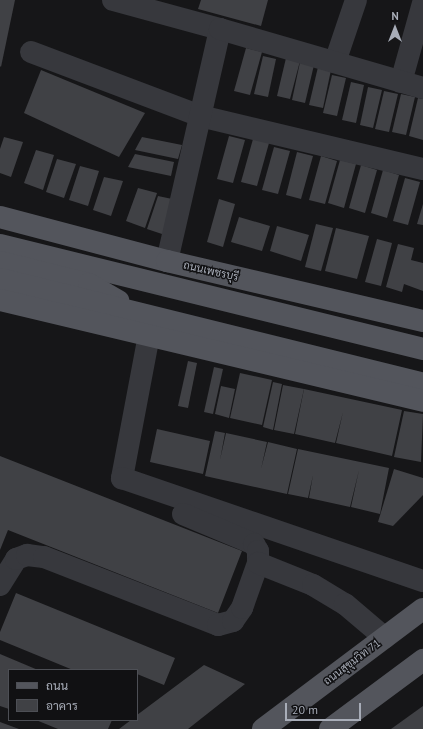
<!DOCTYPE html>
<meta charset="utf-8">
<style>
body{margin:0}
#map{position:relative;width:423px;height:729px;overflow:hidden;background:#161618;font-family:"PT Sans",Sarabun,sans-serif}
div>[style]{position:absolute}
.building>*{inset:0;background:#404145}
.minor>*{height:22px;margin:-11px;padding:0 11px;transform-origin:11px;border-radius:11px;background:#37383d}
.major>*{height:22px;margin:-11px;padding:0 11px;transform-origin:11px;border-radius:11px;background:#53555c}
span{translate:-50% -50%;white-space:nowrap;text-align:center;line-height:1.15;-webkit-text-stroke:3px #111113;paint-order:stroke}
.street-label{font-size:11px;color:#a8adb8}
.legend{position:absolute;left:8px;top:669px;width:130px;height:52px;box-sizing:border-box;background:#111113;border:1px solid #4d4f55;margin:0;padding:5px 7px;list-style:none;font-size:12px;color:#a8adb8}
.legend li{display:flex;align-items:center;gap:8px;height:20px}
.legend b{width:20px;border:1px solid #4d4f55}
.north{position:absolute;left:375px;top:8px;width:40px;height:40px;-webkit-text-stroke:3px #111113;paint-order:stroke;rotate:0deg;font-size:11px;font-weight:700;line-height:16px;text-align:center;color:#a8adb8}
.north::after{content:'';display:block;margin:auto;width:14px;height:18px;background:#a8adb8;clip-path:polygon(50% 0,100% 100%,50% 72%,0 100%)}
.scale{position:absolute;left:285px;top:703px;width:76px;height:18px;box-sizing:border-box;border:2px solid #a8adb8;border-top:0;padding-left:5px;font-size:12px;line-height:14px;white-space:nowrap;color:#a8adb8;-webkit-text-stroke:3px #111113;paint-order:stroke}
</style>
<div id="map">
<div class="building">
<i style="clip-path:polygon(0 0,15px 0,1px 67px,0 66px)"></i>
<i style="clip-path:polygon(201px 0,268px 0,261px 26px,198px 9px)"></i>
<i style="clip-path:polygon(246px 48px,262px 52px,250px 95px,234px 91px)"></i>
<i style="clip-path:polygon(263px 56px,276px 59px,268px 97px,254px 94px)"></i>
<i style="clip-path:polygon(286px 58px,300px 61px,290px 99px,277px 96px)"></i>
<i style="clip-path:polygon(300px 62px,314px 65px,305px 103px,292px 100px)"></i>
<i style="clip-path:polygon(318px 67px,331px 70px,323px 108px,309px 105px)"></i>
<i style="clip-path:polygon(41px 70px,145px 113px,119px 157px,24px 113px)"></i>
<i style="clip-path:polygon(332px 75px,346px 78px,337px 116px,323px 113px)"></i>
<i style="clip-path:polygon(351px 82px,364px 85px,356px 123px,342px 120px)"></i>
<i style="clip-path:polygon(368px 87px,382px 90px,373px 128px,360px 125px)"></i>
<i style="clip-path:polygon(384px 91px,398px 94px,389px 132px,375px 129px)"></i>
<i style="clip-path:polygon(401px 94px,415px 97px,406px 135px,392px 132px)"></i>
<i style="clip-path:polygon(418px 98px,423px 99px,423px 140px,409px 136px)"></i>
<i style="clip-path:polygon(229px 136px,245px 140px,233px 183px,217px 179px)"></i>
<i style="clip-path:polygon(4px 137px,23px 142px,11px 177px,0 173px,0 149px)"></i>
<i style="clip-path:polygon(142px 137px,182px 145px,178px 159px,135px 150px)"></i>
<i style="clip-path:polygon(253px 139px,269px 143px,257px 186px,241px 182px)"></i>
<i style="clip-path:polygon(274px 147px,290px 151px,278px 194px,262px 190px)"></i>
<i style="clip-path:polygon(36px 150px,54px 155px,43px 190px,24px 183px)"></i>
<i style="clip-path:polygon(297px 152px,313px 156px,301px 199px,286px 195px)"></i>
<i style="clip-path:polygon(135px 154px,174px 162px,171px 176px,128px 167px)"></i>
<i style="clip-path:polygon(321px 156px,337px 161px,325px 204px,309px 200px)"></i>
<i style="clip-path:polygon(57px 159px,76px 164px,64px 198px,46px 192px)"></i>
<i style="clip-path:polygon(340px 160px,356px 164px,344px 208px,328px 203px)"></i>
<i style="clip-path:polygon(361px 165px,377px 170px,365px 213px,349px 208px)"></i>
<i style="clip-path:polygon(80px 166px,99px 171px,88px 206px,69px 200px)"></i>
<i style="clip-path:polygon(383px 170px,399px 175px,387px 218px,371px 213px)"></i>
<i style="clip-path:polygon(104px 177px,123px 181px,111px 216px,93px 210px)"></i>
<i style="clip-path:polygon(405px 178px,420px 182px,408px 225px,393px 221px)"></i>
<i style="clip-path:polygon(138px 188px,157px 193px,145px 228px,126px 221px)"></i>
<i style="clip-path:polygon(158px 196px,177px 200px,165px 235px,147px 229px)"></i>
<i style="clip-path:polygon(219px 199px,235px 204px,223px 247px,207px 242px)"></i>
<i style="clip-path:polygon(423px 204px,423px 225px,417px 224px)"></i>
<i style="clip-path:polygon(239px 217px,270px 226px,262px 251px,231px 242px)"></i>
<i style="clip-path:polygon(316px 224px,333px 228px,321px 271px,305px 267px)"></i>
<i style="clip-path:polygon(277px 226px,309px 235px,301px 261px,270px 251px)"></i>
<i style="clip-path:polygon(336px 228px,369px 236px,357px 279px,325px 271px)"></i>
<i style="clip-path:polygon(377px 239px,392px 243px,381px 286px,365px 282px)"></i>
<i style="clip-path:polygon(398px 244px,414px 248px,411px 260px,423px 263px,423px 291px,404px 284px,402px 292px,386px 287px)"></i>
<i style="clip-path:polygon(188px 361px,197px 363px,188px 408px,178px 406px)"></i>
<i style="clip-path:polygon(214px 367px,223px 369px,213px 414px,204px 412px)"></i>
<i style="clip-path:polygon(240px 373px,272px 380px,262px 425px,230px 418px)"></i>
<i style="clip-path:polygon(273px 382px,282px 384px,273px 430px,263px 427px)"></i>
<i style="clip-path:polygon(283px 385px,304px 389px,294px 434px,274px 430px)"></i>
<i style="clip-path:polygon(221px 386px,235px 389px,229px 418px,215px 414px)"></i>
<i style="clip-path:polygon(304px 389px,402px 410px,392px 456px,336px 443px,343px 412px,335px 443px,295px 434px)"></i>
<i style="clip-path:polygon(404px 411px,423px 414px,421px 462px,394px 457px)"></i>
<i style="clip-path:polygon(157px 429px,210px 441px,203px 474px,150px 462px)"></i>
<i style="clip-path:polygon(215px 431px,225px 433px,220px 460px,226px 433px,267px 442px,261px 469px,268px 442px,297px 449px,287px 494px,205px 476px)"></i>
<i style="clip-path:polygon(298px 449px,389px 468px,380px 514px,351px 507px,359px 470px,350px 507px,309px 498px,313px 475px,308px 498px,288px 494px)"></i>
<i style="clip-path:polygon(0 456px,242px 551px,218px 613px,8px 530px,0 550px)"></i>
<i style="clip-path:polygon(394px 469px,423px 478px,423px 495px,393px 526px,378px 522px)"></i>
<i style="clip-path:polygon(16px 593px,175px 658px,164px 685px,137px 674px,137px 670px,73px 670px,0 640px,0 632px)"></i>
<i style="clip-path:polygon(0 654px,38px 670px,9px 670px,9px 709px,0 706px)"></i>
<i style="clip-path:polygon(204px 665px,245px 684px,188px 729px,119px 729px,131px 720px,137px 720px,137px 715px)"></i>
<i style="clip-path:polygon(423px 706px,423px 729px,391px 729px)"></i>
<i style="clip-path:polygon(36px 720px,112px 720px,108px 729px,58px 729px)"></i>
<i style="clip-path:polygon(0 722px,19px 729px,0 729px)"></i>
</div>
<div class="minor">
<i style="left:113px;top:0;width:111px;rotate:15.2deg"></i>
<i style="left:31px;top:52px;width:181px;rotate:20.7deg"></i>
<i style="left:200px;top:116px;width:229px;rotate:13.4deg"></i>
<i style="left:335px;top:62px;width:65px;rotate:-71.3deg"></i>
<i style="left:401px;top:82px;width:82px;rotate:-74.4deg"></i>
<i style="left:167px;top:261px;width:238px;rotate:-77.1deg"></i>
<i style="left:220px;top:29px;width:211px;rotate:16.2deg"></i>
<i style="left:149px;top:335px;width:146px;rotate:100.7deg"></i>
<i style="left:122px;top:478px;width:318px;rotate:18.9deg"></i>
<i style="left:183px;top:514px;width:77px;rotate:22.9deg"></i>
<i style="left:254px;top:544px;width:8px;rotate:60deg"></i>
<i style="left:258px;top:551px;width:12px;rotate:90deg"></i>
<i style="left:0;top:585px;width:31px;rotate:-58deg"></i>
<i style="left:16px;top:559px;width:12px;rotate:-20deg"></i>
<i style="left:27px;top:555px;width:17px;rotate:7deg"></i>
<i style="left:44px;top:557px;width:187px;rotate:21.3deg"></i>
<i style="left:218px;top:625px;width:16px;rotate:-15deg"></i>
<i style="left:233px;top:621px;width:16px;rotate:-55deg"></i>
<i style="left:242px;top:608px;width:48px;rotate:-70.4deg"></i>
<i style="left:258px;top:563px;width:59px;rotate:21.8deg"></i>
<i style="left:313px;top:585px;width:37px;rotate:31deg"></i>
<i style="left:345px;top:604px;width:52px;rotate:40.4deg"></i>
</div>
<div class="major">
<i style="left:0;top:217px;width:173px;rotate:14.8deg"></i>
<i style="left:167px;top:261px;width:263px;rotate:13.2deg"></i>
<i style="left:0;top:245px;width:436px;rotate:13.8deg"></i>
<i style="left:0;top:262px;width:92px;rotate:13.9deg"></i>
<i style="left:89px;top:284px;width:34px;rotate:30deg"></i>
<i style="left:0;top:279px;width:436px;rotate:13.9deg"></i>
<i style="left:0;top:300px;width:435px;rotate:13.4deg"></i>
<i style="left:263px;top:729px;width:200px;rotate:-36.9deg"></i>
<i style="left:330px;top:729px;width:116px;rotate:-36.6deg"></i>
</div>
<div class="street-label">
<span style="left:211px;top:271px;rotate:13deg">ถนนเพชรบุรี</span>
<span style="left:352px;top:662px;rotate:-37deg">ถนนสุขุมวิท 71</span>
</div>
<ul class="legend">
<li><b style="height:5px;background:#53555c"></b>ถนน</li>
<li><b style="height:11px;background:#404145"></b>อาคาร</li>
</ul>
<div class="north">N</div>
<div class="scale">20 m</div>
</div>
